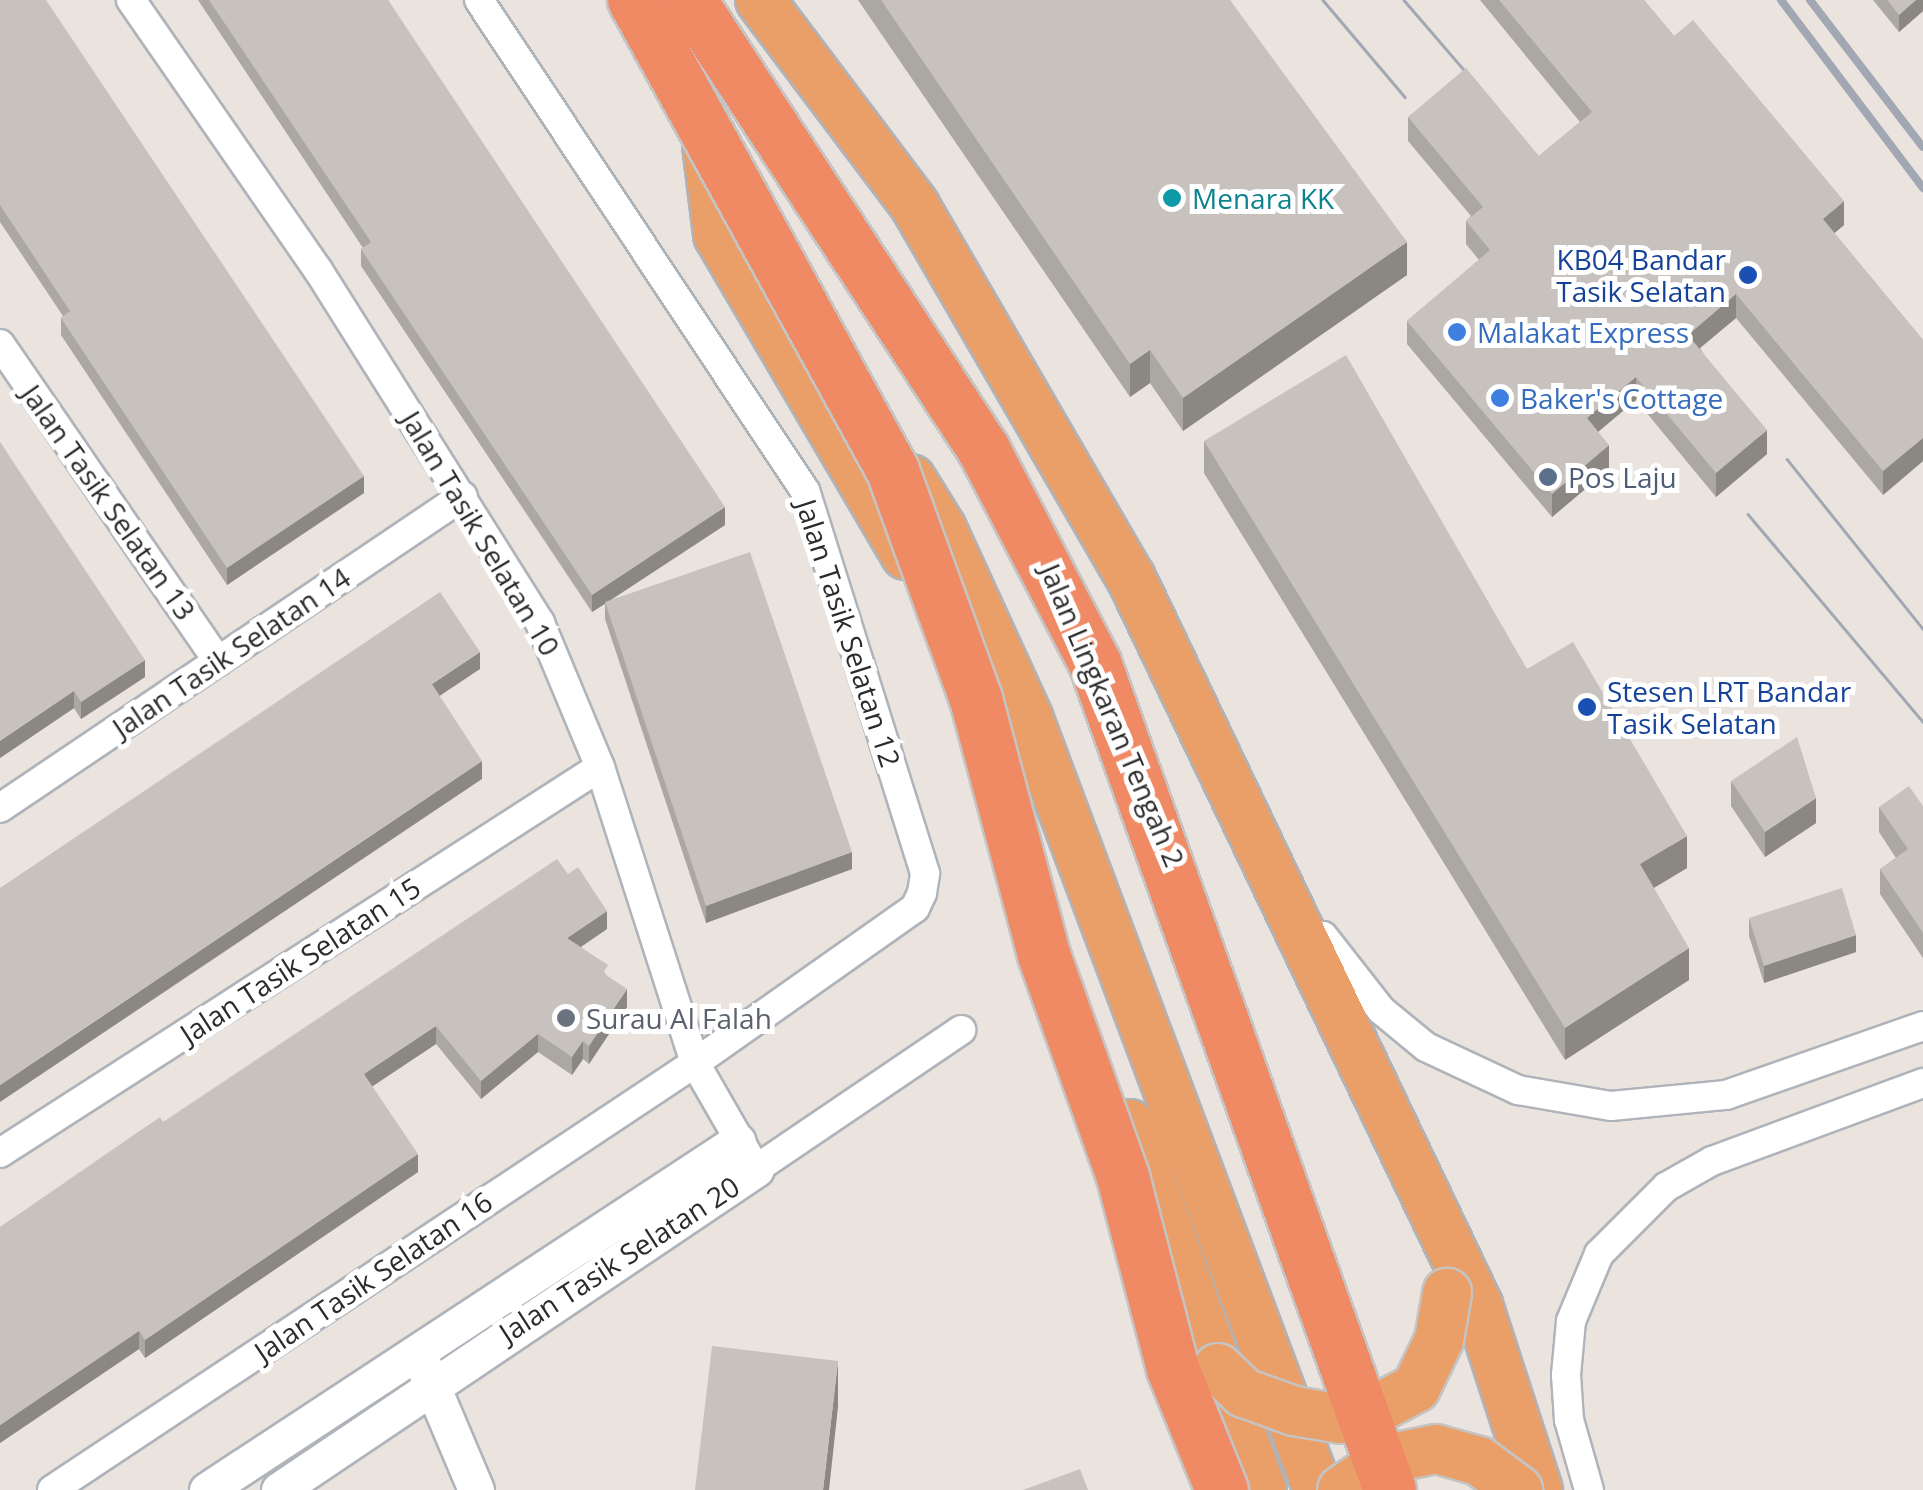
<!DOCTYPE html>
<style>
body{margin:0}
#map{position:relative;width:1923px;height:1490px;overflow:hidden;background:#ebe4de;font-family:"Open Sans",sans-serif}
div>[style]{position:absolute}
.roads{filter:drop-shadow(2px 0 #afb3ba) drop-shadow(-2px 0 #afb3ba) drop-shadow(0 2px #afb3ba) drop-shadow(0 -2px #afb3ba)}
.minor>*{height:28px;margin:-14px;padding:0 14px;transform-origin:14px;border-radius:14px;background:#fff}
.tertiary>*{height:35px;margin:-17.5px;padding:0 17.5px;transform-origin:17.5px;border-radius:17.5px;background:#fff}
.trunk>*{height:48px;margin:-24px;padding:0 24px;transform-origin:24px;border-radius:24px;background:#ea9f68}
.tram>*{height:2.5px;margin:-1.25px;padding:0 1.25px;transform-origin:1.25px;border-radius:1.25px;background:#a1a7b3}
.rail>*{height:8px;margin:-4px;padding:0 4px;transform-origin:4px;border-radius:4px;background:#a1a7b3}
.bridges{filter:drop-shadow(2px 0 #c4c4c4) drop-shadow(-2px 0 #c4c4c4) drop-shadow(0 2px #c4c4c4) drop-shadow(0 -2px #c4c4c4)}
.trunk-bridge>*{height:48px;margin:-24px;padding:0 24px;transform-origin:24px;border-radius:24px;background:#ea9f68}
.motorway-bridge>*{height:52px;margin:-26px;padding:0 26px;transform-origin:26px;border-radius:26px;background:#f08a65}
.wall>*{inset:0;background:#aba7a3}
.shaded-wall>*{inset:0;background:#8b8884}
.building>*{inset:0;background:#c7c2bd}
.dots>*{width:28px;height:28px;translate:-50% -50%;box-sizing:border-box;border:5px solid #fff;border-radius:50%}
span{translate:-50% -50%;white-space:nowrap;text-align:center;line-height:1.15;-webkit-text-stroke:10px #fff;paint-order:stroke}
.culture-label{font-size:28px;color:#0d838f}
.left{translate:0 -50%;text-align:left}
.transit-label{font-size:28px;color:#164399}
.right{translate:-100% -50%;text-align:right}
.shop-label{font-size:28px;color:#366cbe}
.service-label{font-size:28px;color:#4e5e75}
.street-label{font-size:28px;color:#2b2b2b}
.worship-label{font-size:28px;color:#5b616d}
</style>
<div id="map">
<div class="roads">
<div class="minor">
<i style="left:131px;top:0;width:328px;rotate:55.3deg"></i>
<i style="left:318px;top:270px;width:417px;rotate:57.8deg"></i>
<i style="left:540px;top:623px;width:156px;rotate:67.4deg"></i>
<i style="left:600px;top:767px;width:311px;rotate:72.2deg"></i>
<i style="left:695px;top:1063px;width:122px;rotate:60.1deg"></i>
<i style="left:756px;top:1169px;width:248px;rotate:-34.1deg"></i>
<i style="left:0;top:344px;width:385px;rotate:55.5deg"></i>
<i style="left:0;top:808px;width:558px;rotate:-33.97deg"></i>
<i style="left:1323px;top:936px;width:94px;rotate:51.9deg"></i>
<i style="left:1381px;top:1010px;width:58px;rotate:39.4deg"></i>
<i style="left:1426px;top:1047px;width:102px;rotate:25.1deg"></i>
<i style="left:1518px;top:1090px;width:94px;rotate:9.8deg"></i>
<i style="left:1611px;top:1106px;width:116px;rotate:-5.5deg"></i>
<i style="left:1726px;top:1095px;width:209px;rotate:-19.3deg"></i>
<i style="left:0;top:1153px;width:713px;rotate:-32.75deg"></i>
<i style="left:52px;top:1490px;width:772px;rotate:-33.59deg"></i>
<i style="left:695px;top:1063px;width:269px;rotate:-35.2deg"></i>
<i style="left:915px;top:908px;width:17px;rotate:-65deg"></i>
<i style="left:922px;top:893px;width:20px;rotate:-81deg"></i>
<i style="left:925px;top:873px;width:400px;rotate:-107.4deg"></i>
<i style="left:805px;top:491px;width:589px;rotate:-123.58deg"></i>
<i style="left:1589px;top:1490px;width:73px;rotate:-105.9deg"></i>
<i style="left:1569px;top:1420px;width:45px;rotate:-93.8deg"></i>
<i style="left:1566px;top:1375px;width:54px;rotate:-84.7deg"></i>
<i style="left:1571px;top:1321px;width:73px;rotate:-67.3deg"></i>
<i style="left:1599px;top:1254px;width:95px;rotate:-45deg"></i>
<i style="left:1666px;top:1187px;width:53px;rotate:-29.5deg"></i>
<i style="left:1712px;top:1161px;width:225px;rotate:-20.3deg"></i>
</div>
<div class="tertiary">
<i style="left:422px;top:1362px;width:139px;rotate:67.1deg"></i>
<i style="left:207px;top:1490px;width:635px;rotate:-33.31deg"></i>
<i style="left:279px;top:1490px;width:575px;rotate:-33.94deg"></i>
</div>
<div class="trunk">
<i style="left:760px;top:0;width:258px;rotate:53deg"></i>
<i style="left:915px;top:206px;width:430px;rotate:59.9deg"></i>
<i style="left:1131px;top:578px;width:806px;rotate:64.48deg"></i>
<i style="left:1478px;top:1305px;width:194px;rotate:72deg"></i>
<i style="left:707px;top:145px;width:91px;rotate:83deg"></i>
<i style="left:718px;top:235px;width:371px;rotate:59.6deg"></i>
<i style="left:911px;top:479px;width:59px;rotate:58.2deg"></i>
<i style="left:942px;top:529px;width:207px;rotate:65.4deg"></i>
<i style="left:1028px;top:717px;width:826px;rotate:69.44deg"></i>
<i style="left:1130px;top:1124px;width:389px;rotate:70.2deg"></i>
</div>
</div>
<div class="tram">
<i style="left:1323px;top:0;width:127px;rotate:49.8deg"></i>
<i style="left:1404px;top:0;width:104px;rotate:49.3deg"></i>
<i style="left:1787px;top:459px;width:218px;rotate:51.3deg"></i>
<i style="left:1748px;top:514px;width:272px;rotate:49.9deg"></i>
</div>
<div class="rail">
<i style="left:1781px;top:0;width:236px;rotate:52.9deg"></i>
<i style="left:1810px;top:0;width:185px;rotate:52.5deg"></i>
</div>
<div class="bridges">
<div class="trunk-bridge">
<i style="left:1218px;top:1368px;width:36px;rotate:44deg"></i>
<i style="left:1244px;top:1393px;width:53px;rotate:19.8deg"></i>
<i style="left:1294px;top:1411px;width:49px;rotate:9.5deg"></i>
<i style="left:1342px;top:1419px;width:25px;rotate:-11deg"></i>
<i style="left:1367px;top:1414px;width:55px;rotate:-28deg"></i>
<i style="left:1416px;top:1388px;width:53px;rotate:-64.4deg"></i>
<i style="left:1439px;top:1340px;width:48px;rotate:-80.3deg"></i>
<i style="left:1342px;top:1490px;width:55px;rotate:-34.6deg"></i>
<i style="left:1387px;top:1459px;width:50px;rotate:-11.5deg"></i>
<i style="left:1436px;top:1449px;width:45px;rotate:15.6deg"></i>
<i style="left:1479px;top:1461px;width:49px;rotate:36.6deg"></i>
</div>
<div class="motorway-bridge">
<i style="left:634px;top:0;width:538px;rotate:61.19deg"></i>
<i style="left:893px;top:471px;width:243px;rotate:70deg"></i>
<i style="left:976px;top:699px;width:265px;rotate:75.1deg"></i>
<i style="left:1044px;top:955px;width:236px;rotate:70.4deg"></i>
<i style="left:1123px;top:1177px;width:198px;rotate:75.4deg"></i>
<i style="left:1173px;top:1369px;width:131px;rotate:68deg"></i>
<i style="left:690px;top:0;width:538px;rotate:56.84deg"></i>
<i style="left:984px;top:450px;width:240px;rotate:62.5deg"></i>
<i style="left:1095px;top:663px;width:878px;rotate:70.37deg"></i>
</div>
</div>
<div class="wall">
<i style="clip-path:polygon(0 0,364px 493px,227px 585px,61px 335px,61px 318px,63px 316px,0 222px)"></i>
<i style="clip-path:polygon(198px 0,388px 0,725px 525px,611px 600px,852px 869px,706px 923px,605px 619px,605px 604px,592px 612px,361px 266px,361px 249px,363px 248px)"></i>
<i style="clip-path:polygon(858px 0,1230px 0,1407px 275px,1183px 431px,1150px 383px,1130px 397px)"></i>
<i style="clip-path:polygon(1480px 0,1644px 0,1674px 36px,1844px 225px,1834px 233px,1923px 340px,1923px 461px,1883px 495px,1736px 318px,1700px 348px,1767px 454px,1716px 497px,1636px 400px,1598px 432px,1609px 469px,1552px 517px,1407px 344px,1407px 321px,1479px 260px,1466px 244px,1466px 221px,1471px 216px,1408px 141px,1408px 117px,1539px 156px,1580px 122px)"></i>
<i style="clip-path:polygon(1873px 0,1923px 0,1923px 11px,1899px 32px)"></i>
<i style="clip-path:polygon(1204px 441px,1527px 669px,1687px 868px,1654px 888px,1689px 980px,1565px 1060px,1204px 473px)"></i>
<i style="clip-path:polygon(0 442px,145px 677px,81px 719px,74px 708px,0 758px)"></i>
<i style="clip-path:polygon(1731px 781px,1816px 823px,1765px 857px,1731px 806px)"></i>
<i style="clip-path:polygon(1923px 806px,1923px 958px,1880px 894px,1880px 869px,1896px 858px,1879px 832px,1879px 807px)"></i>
<i style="clip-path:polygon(1749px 918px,1856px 952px,1764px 983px,1749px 936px)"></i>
<i style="clip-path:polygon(607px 929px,581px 947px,608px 977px,627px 1007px,589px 1064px,583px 1059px,572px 1075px,538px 1052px,481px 1099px,436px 1044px,372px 1086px,418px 1172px,145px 1358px,139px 1349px,0 1443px,163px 1122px)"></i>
</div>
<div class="shaded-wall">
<i style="clip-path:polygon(1916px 0,1923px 0,1923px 11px,1899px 32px,1899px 15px)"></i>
<i style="clip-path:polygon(1844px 201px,1844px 225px,1823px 243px,1823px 219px)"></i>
<i style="clip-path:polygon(1407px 242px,1407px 275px,1183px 431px,1183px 398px)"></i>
<i style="clip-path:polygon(1736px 294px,1736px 318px,1688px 358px,1688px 335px)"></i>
<i style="clip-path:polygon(1150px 350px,1150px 383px,1130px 397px,1130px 364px)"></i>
<i style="clip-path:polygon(1636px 377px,1636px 400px,1587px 441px,1587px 418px)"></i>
<i style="clip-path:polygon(1767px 430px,1767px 454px,1716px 497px,1716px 473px)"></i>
<i style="clip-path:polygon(1923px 438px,1923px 461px,1883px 495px,1883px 471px)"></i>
<i style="clip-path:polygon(1609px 445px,1609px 469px,1552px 517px,1552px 494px)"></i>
<i style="clip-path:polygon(364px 476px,364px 493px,227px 585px,227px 568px)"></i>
<i style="clip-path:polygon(725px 507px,725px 525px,592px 612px,592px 595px)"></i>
<i style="clip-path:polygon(480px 652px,480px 669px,432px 701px,432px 684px)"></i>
<i style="clip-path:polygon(145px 660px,145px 677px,81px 719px,81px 702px)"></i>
<i style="clip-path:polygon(74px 691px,74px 708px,0 758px,0 741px)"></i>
<i style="clip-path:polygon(482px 761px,482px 779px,0 1102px,0 1085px)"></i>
<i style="clip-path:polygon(1816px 798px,1816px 823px,1765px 857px,1765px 832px)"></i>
<i style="clip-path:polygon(1687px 836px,1687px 868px,1640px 896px,1640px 864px)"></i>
<i style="clip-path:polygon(852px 852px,852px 869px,706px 923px,706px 906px)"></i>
<i style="clip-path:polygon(607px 911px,607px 929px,567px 956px,567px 938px)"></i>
<i style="clip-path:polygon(1856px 935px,1856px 952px,1764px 983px,1764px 966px)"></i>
<i style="clip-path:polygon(1689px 948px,1689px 980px,1565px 1060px,1565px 1028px)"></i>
<i style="clip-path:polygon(627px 989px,627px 1007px,589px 1064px,589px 1046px)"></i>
<i style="clip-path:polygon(436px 1026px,436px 1044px,364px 1092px,364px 1074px)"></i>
<i style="clip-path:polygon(538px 1034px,538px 1052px,481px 1099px,481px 1081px)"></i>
<i style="clip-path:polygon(583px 1041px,583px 1059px,572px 1075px,572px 1057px)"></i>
<i style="clip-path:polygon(418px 1154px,418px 1172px,145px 1358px,145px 1340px)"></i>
<i style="clip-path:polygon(139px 1331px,139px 1349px,0 1443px,0 1425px)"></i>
<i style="clip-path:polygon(838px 1361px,838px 1407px,829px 1490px,823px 1490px)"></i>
</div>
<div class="building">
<i style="clip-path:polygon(0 0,46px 0,364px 476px,227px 568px,61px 318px,70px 311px,0 205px)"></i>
<i style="clip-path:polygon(209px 0,388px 0,725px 507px,592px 595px,361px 249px,371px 242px)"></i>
<i style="clip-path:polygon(881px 0,1230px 0,1407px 242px,1183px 398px,1150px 350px,1130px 364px)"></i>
<i style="clip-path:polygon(1499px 0,1644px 0,1674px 36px,1693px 20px,1844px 201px,1823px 219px,1923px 340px,1923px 438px,1883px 471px,1736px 294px,1688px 335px,1767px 430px,1716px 473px,1636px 377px,1587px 418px,1609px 445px,1552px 494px,1407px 321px,1490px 250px,1466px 221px,1483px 207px,1408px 117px,1466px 68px,1539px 156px,1592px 112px)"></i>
<i style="clip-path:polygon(1887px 0,1916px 0,1899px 15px)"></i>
<i style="clip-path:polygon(1346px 355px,1527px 669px,1573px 642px,1687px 836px,1640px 864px,1689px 948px,1565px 1028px,1204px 441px)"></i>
<i style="clip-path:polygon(0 442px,145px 660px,81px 702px,74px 691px,0 741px)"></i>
<i style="clip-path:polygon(750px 552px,852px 852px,706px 906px,605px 602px)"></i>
<i style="clip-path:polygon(440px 592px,480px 652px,432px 684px,482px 761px,0 1085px,0 888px)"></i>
<i style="clip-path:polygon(1797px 737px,1816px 798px,1765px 832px,1731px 781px)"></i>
<i style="clip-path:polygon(1909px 786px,1923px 806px,1923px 933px,1880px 869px,1908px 849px,1879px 807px)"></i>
<i style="clip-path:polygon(557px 859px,568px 874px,578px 867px,607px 911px,567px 938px,608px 965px,603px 973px,627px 989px,589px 1046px,583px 1041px,572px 1057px,538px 1034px,481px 1081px,436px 1026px,364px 1074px,418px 1154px,145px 1340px,139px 1331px,0 1425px,0 1227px,160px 1117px,163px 1122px)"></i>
<i style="clip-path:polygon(1842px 888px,1856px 935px,1764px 966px,1749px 918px)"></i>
<i style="clip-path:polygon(712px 1346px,838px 1361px,823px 1490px,695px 1490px)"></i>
<i style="clip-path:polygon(1080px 1469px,1088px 1490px,1023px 1490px)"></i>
</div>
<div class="dots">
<i style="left:1172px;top:198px;background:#0f9aa8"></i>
<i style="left:1748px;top:275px;background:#1a4fb4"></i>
<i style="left:1457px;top:332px;background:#3f7fe0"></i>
<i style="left:1500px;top:398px;background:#3f7fe0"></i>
<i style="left:1548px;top:477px;background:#5c6f8a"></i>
<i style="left:1587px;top:707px;background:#1a4fb4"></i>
<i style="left:566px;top:1018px;background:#6b7280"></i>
</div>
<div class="culture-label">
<span class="left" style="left:1192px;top:198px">Menara KK</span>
</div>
<div class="transit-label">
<span class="right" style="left:1726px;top:275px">KB04 Bandar<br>Tasik Selatan</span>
<span class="left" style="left:1607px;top:707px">Stesen LRT Bandar<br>Tasik Selatan</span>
</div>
<div class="shop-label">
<span class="left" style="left:1477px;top:332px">Malakat Express</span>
<span class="left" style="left:1520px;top:398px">Baker's Cottage</span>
</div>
<div class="service-label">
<span class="left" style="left:1568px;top:477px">Pos Laju</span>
</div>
<div class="street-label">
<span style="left:109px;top:502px;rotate:55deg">Jalan Tasik Selatan 13</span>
<span style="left:481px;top:533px;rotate:59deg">Jalan Tasik Selatan 10</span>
<span style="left:849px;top:633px;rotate:72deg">Jalan Tasik Selatan 12</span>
<span style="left:231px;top:652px;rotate:-34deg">Jalan Tasik Selatan 14</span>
<span style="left:1113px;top:715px;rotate:67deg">Jalan Lingkaran Tengah 2</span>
<span style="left:300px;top:960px;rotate:-33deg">Jalan Tasik Selatan 15</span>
<span style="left:619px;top:1259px;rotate:-33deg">Jalan Tasik Selatan 20</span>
<span style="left:373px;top:1276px;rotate:-34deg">Jalan Tasik Selatan 16</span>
</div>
<div class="worship-label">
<span class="left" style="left:586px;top:1018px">Surau Al Falah</span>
</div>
</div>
